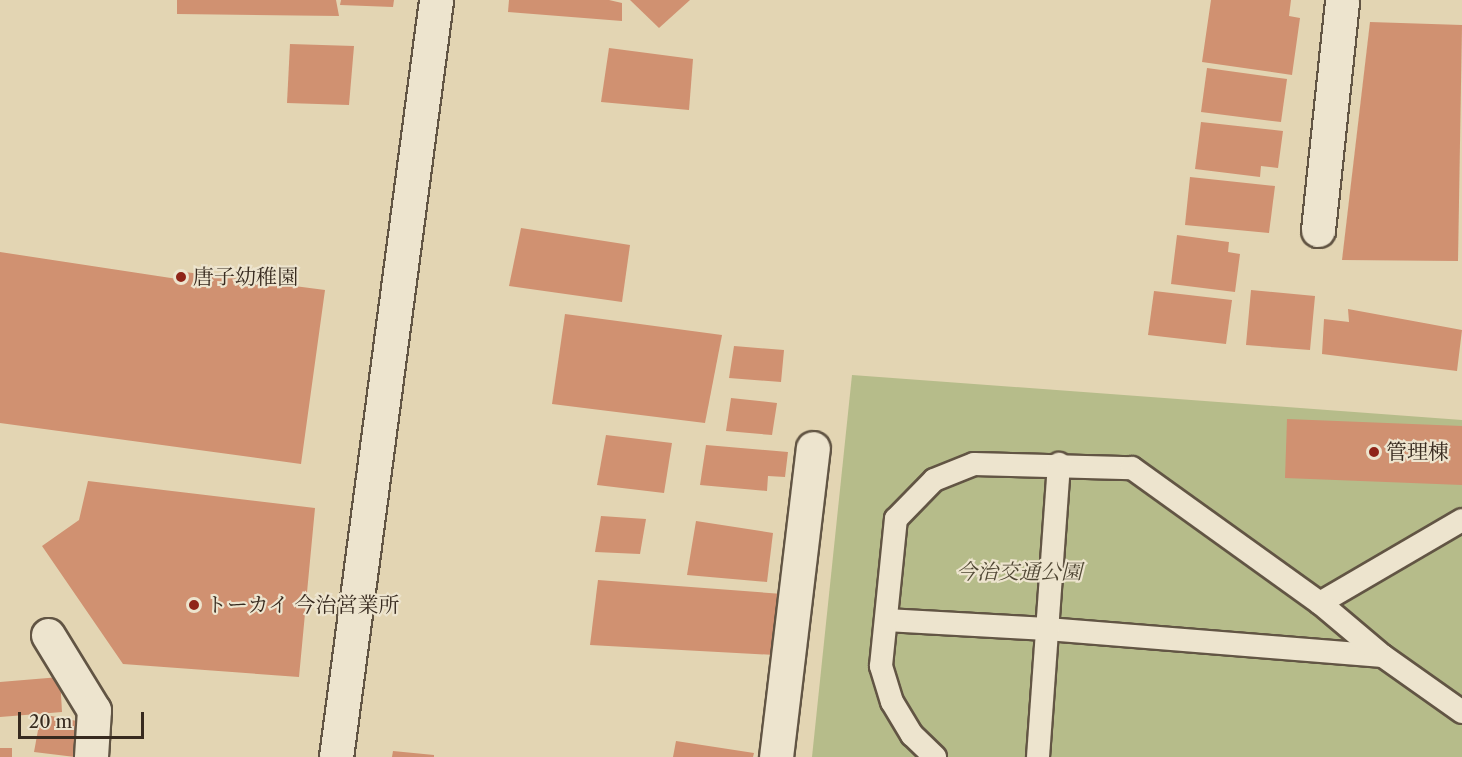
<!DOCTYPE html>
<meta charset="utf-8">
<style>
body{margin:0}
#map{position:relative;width:1462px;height:757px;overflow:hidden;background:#e3d5b3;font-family:"Libre Caslon Text","Noto Serif JP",serif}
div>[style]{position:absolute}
.green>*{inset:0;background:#b6bc8a}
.building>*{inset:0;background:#d09171}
.roads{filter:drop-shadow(2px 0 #625544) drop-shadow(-2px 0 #625544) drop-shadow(0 2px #625544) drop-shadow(0 -2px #625544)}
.lane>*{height:22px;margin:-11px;padding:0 11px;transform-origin:11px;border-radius:11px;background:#ede4ce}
.street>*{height:33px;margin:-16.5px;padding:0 16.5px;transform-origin:16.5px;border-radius:16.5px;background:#ede4ce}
.secondary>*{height:33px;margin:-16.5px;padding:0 16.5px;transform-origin:16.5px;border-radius:16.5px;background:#ede4ce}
.dots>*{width:16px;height:16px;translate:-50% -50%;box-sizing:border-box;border:3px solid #ede4ce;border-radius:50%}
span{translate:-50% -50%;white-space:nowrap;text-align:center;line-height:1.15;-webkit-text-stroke:4.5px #ede4ce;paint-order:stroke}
.poi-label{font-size:21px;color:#372a1f}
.left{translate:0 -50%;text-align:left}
.park-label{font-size:21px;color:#504734;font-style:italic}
.scale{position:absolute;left:18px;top:712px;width:126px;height:27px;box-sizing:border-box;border:3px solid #372a1f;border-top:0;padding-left:8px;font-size:18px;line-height:21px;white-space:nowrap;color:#372a1f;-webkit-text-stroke:4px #ede4ce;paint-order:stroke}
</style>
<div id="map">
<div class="green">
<i style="clip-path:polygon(852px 375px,1462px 420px,1462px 757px,812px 757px)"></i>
</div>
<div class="building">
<i style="clip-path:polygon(177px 0,336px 0,339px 16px,177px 14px)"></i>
<i style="clip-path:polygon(341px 0,394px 0,393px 7px,340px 5px)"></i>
<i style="clip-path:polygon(509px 0,609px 0,622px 3px,622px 21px,508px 12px)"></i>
<i style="clip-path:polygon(630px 0,690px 0,659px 28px)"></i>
<i style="clip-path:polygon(1211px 0,1291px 0,1289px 16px,1300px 18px,1292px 75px,1202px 62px)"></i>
<i style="clip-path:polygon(1370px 22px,1462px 25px,1458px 261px,1342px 260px)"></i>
<i style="clip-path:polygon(290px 44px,354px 46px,349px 105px,287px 103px)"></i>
<i style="clip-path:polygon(609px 48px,693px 59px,689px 110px,601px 102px)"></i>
<i style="clip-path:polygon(1207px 68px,1287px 79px,1281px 122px,1201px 112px)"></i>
<i style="clip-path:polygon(1201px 122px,1283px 131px,1278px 168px,1261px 166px,1260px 177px,1195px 169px)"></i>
<i style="clip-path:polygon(1190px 177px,1275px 186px,1269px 233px,1185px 225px)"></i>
<i style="clip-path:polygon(521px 228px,630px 245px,622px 302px,509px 286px)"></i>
<i style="clip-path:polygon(1177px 235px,1229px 242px,1228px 252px,1240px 254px,1235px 292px,1171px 284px)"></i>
<i style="clip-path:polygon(0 252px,184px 280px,185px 272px,325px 290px,301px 464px,0 423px)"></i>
<i style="clip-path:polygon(1251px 290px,1315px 296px,1310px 350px,1246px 345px)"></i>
<i style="clip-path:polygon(1154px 291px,1232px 300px,1226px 344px,1148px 335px)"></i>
<i style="clip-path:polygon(1348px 309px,1462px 330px,1457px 371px,1322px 354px,1324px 319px,1349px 322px)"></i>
<i style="clip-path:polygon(565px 314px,722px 335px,705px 423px,552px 404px)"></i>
<i style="clip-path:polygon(734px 346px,784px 350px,781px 382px,729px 378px)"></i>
<i style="clip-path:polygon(731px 398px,777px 403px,772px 435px,726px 431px)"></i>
<i style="clip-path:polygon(1287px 419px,1462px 426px,1462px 485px,1285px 478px)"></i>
<i style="clip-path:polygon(606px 435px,672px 443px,664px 493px,597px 485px)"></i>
<i style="clip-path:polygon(706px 445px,788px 452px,785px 477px,768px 476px,767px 491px,700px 485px)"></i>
<i style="clip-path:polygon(88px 481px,315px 508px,299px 677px,123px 664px,42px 546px,79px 520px)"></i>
<i style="clip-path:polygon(601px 516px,646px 519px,640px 554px,595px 552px)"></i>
<i style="clip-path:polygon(696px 521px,773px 533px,767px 582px,687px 575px)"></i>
<i style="clip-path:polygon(598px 580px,783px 594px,775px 655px,590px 645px)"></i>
<i style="clip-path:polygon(60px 677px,62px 712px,0 717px,0 682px)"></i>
<i style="clip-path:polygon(41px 714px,82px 722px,75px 757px,34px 752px)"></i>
<i style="clip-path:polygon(676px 741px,754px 753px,753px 757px,673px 757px)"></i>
<i style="clip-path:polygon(0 748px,12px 748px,12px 757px,0 757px)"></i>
<i style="clip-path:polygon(393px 751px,434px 755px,434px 757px,392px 757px)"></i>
</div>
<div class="roads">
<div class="lane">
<i style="left:1320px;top:603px;width:164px;rotate:-30.3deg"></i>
<i style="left:886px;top:620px;width:161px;rotate:3.2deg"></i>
<i style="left:1047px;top:629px;width:337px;rotate:4.6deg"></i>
<i style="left:935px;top:757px;width:32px;rotate:-136deg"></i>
<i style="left:912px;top:735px;width:39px;rotate:-121deg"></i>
<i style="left:892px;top:702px;width:38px;rotate:-107deg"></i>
<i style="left:881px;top:666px;width:148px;rotate:-84.2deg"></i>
<i style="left:896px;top:519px;width:54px;rotate:-45.7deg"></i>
<i style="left:934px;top:480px;width:43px;rotate:-21.8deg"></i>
<i style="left:974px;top:464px;width:158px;rotate:1.5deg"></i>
<i style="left:1132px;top:468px;width:231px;rotate:35.7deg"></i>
<i style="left:1320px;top:603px;width:82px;rotate:40.1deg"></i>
<i style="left:1383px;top:656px;width:97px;rotate:35.3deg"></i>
<i style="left:1038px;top:757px;width:294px;rotate:-85.9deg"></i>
</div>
<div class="street">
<i style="left:1318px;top:230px;width:231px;rotate:-84deg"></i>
<i style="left:48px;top:635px;width:88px;rotate:58.5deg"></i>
<i style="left:94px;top:710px;width:47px;rotate:93.7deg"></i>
<i style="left:776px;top:757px;width:311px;rotate:-83.2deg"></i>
</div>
<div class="secondary">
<i style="left:336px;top:757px;width:764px;rotate:-82.47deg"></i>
</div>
</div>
<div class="dots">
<i style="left:181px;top:277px;background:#8f2418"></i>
<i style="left:1374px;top:452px;background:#8f2418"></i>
<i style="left:194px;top:605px;background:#8f2418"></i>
</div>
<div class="poi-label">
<span class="left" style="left:193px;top:277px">唐子幼稚園</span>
<span class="left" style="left:1386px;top:452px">管理棟</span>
<span class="left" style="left:206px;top:605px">トーカイ 今治営業所</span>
</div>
<div class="park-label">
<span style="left:1019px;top:572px">今治交通公園</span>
</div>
<div class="scale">20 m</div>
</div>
